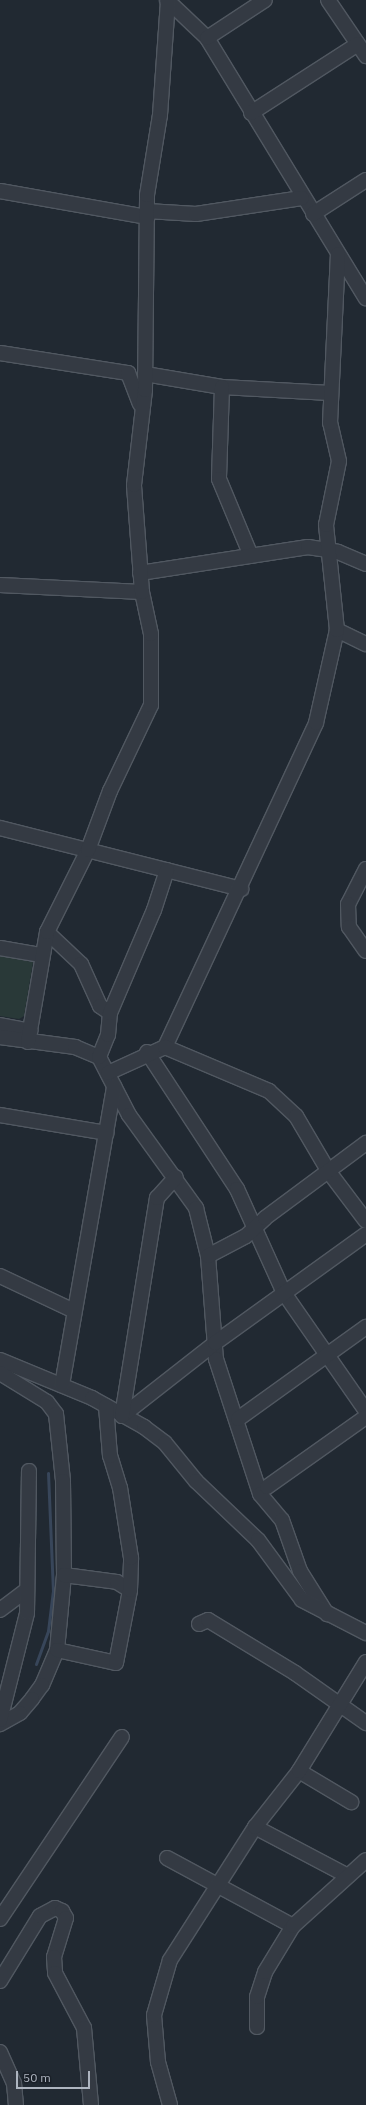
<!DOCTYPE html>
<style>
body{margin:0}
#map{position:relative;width:366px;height:2105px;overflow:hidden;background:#212932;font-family:"IBM Plex Sans",sans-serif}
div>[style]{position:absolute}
.green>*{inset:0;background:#293938}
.stream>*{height:3px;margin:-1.5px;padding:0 1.5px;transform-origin:1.5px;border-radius:1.5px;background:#38465a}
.roads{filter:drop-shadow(1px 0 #515861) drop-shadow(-1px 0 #515861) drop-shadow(0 1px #515861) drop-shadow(0 -1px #515861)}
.minor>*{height:14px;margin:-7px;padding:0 7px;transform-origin:7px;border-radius:7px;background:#343a43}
span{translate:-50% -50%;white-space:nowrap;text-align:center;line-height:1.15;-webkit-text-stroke:3.5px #1a2028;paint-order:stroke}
.scale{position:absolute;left:16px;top:2071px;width:74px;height:18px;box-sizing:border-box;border:2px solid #aeb5c0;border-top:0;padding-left:5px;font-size:12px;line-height:14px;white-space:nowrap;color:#aeb5c0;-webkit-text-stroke:3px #1a2028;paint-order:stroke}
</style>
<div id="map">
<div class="green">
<i style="clip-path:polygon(0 956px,33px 962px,24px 1016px,19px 1019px,0 1016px)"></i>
</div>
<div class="stream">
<i style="left:36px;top:1664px;width:35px;rotate:-70deg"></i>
<i style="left:48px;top:1631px;width:39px;rotate:-83deg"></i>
<i style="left:53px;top:1592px;width:119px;rotate:-92.4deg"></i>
</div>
<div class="roads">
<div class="minor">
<i style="left:167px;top:0;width:55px;rotate:43.5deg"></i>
<i style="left:207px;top:38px;width:305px;rotate:58.6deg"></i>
<i style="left:328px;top:0;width:68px;rotate:55.8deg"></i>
<i style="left:207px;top:38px;width:69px;rotate:-33.2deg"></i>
<i style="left:251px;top:113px;width:127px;rotate:-32.8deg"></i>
<i style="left:0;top:191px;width:150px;rotate:10deg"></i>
<i style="left:147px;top:211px;width:49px;rotate:3.5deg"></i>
<i style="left:196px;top:214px;width:107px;rotate:-8.6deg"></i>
<i style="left:313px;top:214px;width:63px;rotate:-32.7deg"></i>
<i style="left:0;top:353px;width:130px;rotate:8.9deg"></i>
<i style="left:128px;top:373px;width:33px;rotate:69deg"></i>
<i style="left:145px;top:374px;width:78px;rotate:9.6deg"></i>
<i style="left:222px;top:387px;width:108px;rotate:3.2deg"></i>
<i style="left:222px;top:387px;width:92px;rotate:91.9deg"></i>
<i style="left:219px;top:479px;width:83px;rotate:67.4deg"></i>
<i style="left:140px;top:573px;width:170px;rotate:-8.8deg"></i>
<i style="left:308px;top:547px;width:30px;rotate:9deg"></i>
<i style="left:338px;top:552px;width:30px;rotate:23deg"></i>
<i style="left:0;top:585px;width:142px;rotate:2.8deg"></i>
<i style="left:337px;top:630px;width:32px;rotate:26deg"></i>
<i style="left:0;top:828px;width:249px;rotate:14.2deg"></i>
<i style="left:366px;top:869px;width:39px;rotate:117deg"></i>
<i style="left:348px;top:904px;width:23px;rotate:88deg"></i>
<i style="left:349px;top:927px;width:29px;rotate:55deg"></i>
<i style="left:47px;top:932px;width:47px;rotate:43.3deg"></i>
<i style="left:81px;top:964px;width:46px;rotate:65.7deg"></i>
<i style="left:100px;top:1006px;width:12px;rotate:35deg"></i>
<i style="left:0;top:948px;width:42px;rotate:9.7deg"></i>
<i style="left:0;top:1025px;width:31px;rotate:11deg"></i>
<i style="left:0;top:1037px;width:76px;rotate:7.6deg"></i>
<i style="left:75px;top:1047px;width:26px;rotate:23deg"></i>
<i style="left:99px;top:1057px;width:65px;rotate:62.7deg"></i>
<i style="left:129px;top:1115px;width:115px;rotate:54.2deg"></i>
<i style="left:196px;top:1208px;width:49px;rotate:76deg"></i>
<i style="left:208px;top:1256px;width:103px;rotate:85.6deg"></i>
<i style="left:216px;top:1359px;width:142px;rotate:71.9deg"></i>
<i style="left:260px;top:1494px;width:34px;rotate:50deg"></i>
<i style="left:282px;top:1520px;width:54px;rotate:70.6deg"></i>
<i style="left:300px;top:1571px;width:51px;rotate:57.9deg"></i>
<i style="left:28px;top:1042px;width:112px;rotate:-80.2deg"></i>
<i style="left:47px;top:932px;width:92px;rotate:-63.4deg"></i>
<i style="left:88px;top:850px;width:63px;rotate:-69.6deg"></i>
<i style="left:110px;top:791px;width:95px;rotate:-64.5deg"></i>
<i style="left:151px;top:705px;width:71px;rotate:-90deg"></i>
<i style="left:151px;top:634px;width:43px;rotate:-102.1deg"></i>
<i style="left:142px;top:592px;width:107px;rotate:-94.3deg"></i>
<i style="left:134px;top:485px;width:96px;rotate:-83.4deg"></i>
<i style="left:145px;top:390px;width:195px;rotate:-89.4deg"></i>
<i style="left:147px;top:195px;width:81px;rotate:-80.8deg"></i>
<i style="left:160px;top:115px;width:115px;rotate:-86deg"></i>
<i style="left:165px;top:1047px;width:357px;rotate:-65deg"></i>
<i style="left:316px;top:723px;width:95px;rotate:-77.3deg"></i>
<i style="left:337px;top:630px;width:106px;rotate:-96deg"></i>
<i style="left:326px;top:525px;width:65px;rotate:-78.5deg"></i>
<i style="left:339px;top:461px;width:39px;rotate:-103deg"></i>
<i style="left:330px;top:423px;width:169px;rotate:-87.3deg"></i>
<i style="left:147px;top:1052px;width:164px;rotate:56.7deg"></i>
<i style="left:237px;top:1189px;width:114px;rotate:65.7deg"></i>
<i style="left:284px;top:1293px;width:144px;rotate:55.2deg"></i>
<i style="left:99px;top:1057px;width:24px;rotate:-68deg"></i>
<i style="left:108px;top:1035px;width:22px;rotate:-85deg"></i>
<i style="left:110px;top:1013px;width:112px;rotate:-66.9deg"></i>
<i style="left:154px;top:910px;width:42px;rotate:-72deg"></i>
<i style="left:108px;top:1073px;width:63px;rotate:-24.5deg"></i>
<i style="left:165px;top:1047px;width:113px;rotate:22.9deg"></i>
<i style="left:269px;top:1091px;width:37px;rotate:43deg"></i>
<i style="left:296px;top:1116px;width:65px;rotate:59.5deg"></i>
<i style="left:329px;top:1172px;width:61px;rotate:52.9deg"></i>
<i style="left:0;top:1115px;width:108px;rotate:9.6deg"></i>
<i style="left:208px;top:1256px;width:43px;rotate:-27.8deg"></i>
<i style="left:246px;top:1236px;width:26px;rotate:-43deg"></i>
<i style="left:265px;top:1218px;width:126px;rotate:-36.6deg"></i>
<i style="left:0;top:1276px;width:82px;rotate:25.3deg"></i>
<i style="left:0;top:1360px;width:100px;rotate:22.4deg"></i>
<i style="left:92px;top:1398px;width:60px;rotate:29.1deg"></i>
<i style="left:144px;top:1427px;width:26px;rotate:37deg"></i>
<i style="left:165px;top:1443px;width:49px;rotate:50.8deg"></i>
<i style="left:196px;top:1481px;width:86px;rotate:43.6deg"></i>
<i style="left:258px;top:1540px;width:74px;rotate:53.7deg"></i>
<i style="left:302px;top:1600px;width:72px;rotate:27.3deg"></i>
<i style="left:0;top:1373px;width:55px;rotate:31.7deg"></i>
<i style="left:47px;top:1402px;width:15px;rotate:53deg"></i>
<i style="left:56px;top:1414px;width:67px;rotate:84deg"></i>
<i style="left:63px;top:1481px;width:94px;rotate:89.4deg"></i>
<i style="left:64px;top:1575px;width:75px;rotate:95.3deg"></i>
<i style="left:57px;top:1650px;width:38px;rotate:113deg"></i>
<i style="left:42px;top:1685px;width:17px;rotate:126deg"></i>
<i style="left:32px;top:1699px;width:18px;rotate:131deg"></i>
<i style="left:20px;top:1713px;width:23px;rotate:151deg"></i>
<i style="left:62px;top:1385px;width:303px;rotate:-80.1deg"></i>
<i style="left:122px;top:1416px;width:118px;rotate:-38.1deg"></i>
<i style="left:215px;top:1343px;width:186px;rotate:-35.8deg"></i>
<i style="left:122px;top:1416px;width:221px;rotate:-80.9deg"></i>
<i style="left:157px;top:1198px;width:28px;rotate:-48deg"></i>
<i style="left:238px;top:1419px;width:158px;rotate:-35.7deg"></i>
<i style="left:267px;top:1487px;width:121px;rotate:-35.3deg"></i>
<i style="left:64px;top:1575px;width:53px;rotate:7.5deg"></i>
<i style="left:117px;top:1582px;width:15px;rotate:32deg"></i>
<i style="left:0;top:1610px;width:34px;rotate:-37deg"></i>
<i style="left:199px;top:1624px;width:10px;rotate:-24deg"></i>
<i style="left:208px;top:1620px;width:102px;rotate:31.3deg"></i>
<i style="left:295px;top:1673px;width:87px;rotate:35.2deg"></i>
<i style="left:57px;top:1650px;width:60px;rotate:12.4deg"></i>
<i style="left:116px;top:1663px;width:74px;rotate:-79.1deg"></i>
<i style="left:130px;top:1590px;width:32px;rotate:-88deg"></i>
<i style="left:131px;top:1558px;width:71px;rotate:-98.9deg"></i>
<i style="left:120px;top:1488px;width:34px;rotate:-107deg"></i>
<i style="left:110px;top:1456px;width:50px;rotate:-94.6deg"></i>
<i style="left:0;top:1720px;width:110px;rotate:-75.8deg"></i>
<i style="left:27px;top:1613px;width:142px;rotate:-89.2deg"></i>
<i style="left:299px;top:1771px;width:61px;rotate:30.8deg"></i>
<i style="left:255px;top:1827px;width:105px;rotate:27.8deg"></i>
<i style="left:167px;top:1858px;width:143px;rotate:28.4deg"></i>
<i style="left:0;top:1919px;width:219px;rotate:-56.2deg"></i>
<i style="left:0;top:1981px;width:76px;rotate:-58.4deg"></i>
<i style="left:40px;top:1916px;width:17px;rotate:-28deg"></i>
<i style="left:55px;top:1908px;width:8px;rotate:23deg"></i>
<i style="left:62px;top:1911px;width:8px;rotate:60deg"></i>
<i style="left:66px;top:1918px;width:41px;rotate:107.1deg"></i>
<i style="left:54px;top:1957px;width:16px;rotate:86deg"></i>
<i style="left:55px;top:1973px;width:62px;rotate:62.2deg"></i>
<i style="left:84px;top:2028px;width:77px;rotate:84.8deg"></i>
<i style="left:257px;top:2027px;width:30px;rotate:-90deg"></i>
<i style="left:257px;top:1997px;width:26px;rotate:-72deg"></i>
<i style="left:265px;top:1972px;width:54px;rotate:-58.7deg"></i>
<i style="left:293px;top:1926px;width:98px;rotate:-42.1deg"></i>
<i style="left:0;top:2052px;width:34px;rotate:66deg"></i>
<i style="left:14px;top:2083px;width:22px;rotate:85deg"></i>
<i style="left:170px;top:2105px;width:45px;rotate:-105.6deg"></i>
<i style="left:158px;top:2062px;width:47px;rotate:-94.9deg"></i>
<i style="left:154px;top:2015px;width:57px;rotate:-73.8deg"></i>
<i style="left:170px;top:1960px;width:158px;rotate:-57.4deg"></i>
<i style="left:255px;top:1827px;width:71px;rotate:-51.8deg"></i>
<i style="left:299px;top:1771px;width:128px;rotate:-58.4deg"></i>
</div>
</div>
<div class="scale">50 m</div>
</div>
